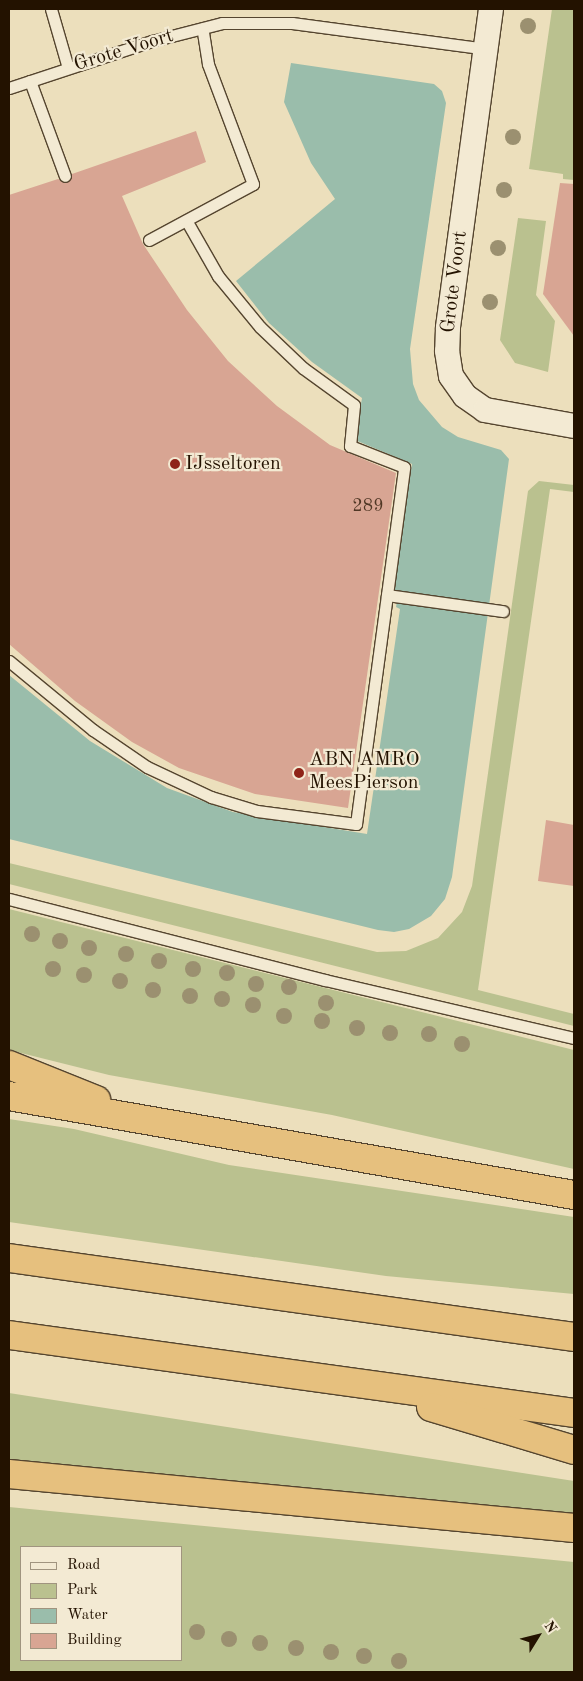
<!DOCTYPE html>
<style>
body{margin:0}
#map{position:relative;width:583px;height:1681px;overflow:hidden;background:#ecdfbc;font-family:"Old Standard TT",serif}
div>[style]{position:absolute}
.green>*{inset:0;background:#bac18f}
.water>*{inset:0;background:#9abdab}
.building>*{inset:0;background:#d8a593}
.roads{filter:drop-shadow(1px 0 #55452f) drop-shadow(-1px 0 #55452f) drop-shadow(0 1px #55452f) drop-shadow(0 -1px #55452f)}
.lane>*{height:11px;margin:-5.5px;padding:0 5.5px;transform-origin:5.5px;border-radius:5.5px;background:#f3ead3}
.street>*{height:24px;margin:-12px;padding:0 12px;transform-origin:12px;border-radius:12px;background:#f3ead3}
.highway>*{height:28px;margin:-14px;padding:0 14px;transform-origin:14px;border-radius:14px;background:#e6c07e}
.trees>*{width:16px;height:16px;margin:-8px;border-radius:50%;background:#9b9070}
.dots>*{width:14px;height:14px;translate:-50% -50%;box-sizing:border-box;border:2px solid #f3ead3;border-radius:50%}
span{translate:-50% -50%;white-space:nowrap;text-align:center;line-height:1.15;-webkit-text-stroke:4.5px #f3ead3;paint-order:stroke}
.number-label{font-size:18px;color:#503725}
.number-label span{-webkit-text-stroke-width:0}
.street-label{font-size:20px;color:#231200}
.poi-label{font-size:20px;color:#231200}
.left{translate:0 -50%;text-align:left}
.frame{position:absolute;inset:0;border:10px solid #231200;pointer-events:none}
.legend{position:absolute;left:20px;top:1546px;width:162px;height:115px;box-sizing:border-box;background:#f3ead3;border:1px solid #a0947f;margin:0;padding:6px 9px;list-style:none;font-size:15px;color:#231200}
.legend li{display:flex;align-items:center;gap:10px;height:25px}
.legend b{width:25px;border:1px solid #a0947f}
.north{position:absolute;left:513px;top:1611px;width:50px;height:50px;-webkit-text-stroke:4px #f3ead3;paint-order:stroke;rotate:54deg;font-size:14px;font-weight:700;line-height:20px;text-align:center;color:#231200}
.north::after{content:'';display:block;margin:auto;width:18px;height:22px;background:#231200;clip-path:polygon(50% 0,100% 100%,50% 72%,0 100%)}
</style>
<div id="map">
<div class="green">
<i style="clip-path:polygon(552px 9px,574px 9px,574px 180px,563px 179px,563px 174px,529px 169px)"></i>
<i style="clip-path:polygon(518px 218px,546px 221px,536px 295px,555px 321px,548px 372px,515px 363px,500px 340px)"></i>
<i style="clip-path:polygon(539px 481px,574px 485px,574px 492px,550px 489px,478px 990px,574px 1014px,574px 1026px,9px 884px,9px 863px,377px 952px,406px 951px,438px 938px,462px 912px,472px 886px,528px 491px)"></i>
<i style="clip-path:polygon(9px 909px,574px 1050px,574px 1169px,332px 1115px,109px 1075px,9px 1050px)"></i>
<i style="clip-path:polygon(9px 1119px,74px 1129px,229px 1165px,574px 1217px,574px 1294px,386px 1276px,9px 1222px)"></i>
<i style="clip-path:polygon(9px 1393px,574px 1481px,574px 1517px,9px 1459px)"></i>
<i style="clip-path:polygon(evenodd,9px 1507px,574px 1562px,574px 1672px,9px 1672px,9px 1507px,181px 1547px,181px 1660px,21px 1660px,21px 1547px,181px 1547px)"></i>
</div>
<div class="water">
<i style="clip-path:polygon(291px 63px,434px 84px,442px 91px,446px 103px,410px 349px,413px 384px,419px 400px,442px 427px,458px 437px,501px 450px,509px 459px,452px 877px,445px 899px,431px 916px,409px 929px,394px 932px,378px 930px,9px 839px,9px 675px,90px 741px,167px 788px,233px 812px,367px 834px,400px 609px,396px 607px,399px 591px,393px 590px,412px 464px,355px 440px,362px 398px,312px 362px,269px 323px,236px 281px,335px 199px,311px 163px,284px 102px)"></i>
</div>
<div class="building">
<i style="clip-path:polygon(196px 131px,206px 162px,122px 196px,143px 244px,187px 310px,228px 361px,277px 406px,330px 445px,396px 473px,348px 808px,255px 794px,179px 768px,132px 742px,75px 701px,9px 644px,9px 195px,58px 179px,67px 183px,72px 174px)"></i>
<i style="clip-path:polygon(560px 183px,574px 184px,574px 336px,543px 294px)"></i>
<i style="clip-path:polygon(546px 820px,574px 825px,574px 886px,538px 881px)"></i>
</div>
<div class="roads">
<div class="lane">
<i style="left:51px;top:9px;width:61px;rotate:73.9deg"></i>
<i style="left:30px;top:81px;width:101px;rotate:69.8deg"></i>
<i style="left:9px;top:88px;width:151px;rotate:-18.2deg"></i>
<i style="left:152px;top:41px;width:72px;rotate:-14.4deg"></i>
<i style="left:222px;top:23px;width:70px"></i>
<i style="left:292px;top:23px;width:196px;rotate:7.6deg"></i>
<i style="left:149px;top:240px;width:118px;rotate:-28.3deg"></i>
<i style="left:253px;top:184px;width:128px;rotate:-110.6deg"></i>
<i style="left:208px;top:64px;width:36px;rotate:-99deg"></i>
<i style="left:387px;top:595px;width:117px;rotate:7.9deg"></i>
<i style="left:9px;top:661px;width:109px;rotate:39.4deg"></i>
<i style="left:93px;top:730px;width:65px;rotate:34.4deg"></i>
<i style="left:147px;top:767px;width:71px;rotate:25.1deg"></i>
<i style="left:211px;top:797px;width:48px;rotate:16.9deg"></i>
<i style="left:257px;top:811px;width:100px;rotate:7.5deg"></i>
<i style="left:356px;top:824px;width:360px;rotate:-82.3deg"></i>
<i style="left:404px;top:467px;width:58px;rotate:-158.7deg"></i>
<i style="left:350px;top:446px;width:41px;rotate:-84.4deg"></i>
<i style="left:354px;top:405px;width:63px;rotate:-144deg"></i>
<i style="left:303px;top:368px;width:59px;rotate:-136.4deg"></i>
<i style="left:260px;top:327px;width:66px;rotate:-129.5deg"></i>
<i style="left:218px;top:276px;width:64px;rotate:-119.7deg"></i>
<i style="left:9px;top:899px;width:326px;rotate:14.4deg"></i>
<i style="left:325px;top:980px;width:256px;rotate:13.1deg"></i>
</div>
<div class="street">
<i style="left:491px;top:9px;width:322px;rotate:97.7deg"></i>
<i style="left:448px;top:328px;width:23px;rotate:92deg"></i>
<i style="left:447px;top:351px;width:25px;rotate:81deg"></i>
<i style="left:451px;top:376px;width:24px;rotate:55deg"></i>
<i style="left:465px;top:396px;width:24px;rotate:35deg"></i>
<i style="left:485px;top:410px;width:90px;rotate:10.2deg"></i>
</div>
<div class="highway">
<i style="left:9px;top:1065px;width:94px;rotate:21.9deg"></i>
<i style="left:9px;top:1096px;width:574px;rotate:9.94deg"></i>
<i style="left:9px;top:1258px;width:570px;rotate:7.96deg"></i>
<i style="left:9px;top:1335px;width:570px;rotate:7.86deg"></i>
<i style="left:431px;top:1407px;width:149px;rotate:16.7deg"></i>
<i style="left:9px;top:1474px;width:568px;rotate:5.46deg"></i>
</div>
</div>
<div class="trees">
<i style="left:528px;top:26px"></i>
<i style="left:513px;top:137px"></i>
<i style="left:504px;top:190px"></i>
<i style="left:498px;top:248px"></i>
<i style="left:490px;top:302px"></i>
<i style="left:32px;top:934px"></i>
<i style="left:60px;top:941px"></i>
<i style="left:89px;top:948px"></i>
<i style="left:126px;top:954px"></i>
<i style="left:159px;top:961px"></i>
<i style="left:53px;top:969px"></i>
<i style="left:193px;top:969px"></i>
<i style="left:227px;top:973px"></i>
<i style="left:84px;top:975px"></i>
<i style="left:120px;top:981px"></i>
<i style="left:256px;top:984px"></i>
<i style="left:289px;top:987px"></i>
<i style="left:153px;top:990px"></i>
<i style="left:190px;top:996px"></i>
<i style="left:222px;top:999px"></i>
<i style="left:326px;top:1003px"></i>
<i style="left:253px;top:1005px"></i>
<i style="left:284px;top:1016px"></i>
<i style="left:322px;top:1021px"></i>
<i style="left:357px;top:1028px"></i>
<i style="left:390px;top:1033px"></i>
<i style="left:429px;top:1034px"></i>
<i style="left:462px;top:1044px"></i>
<i style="left:197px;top:1632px"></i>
<i style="left:229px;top:1639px"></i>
<i style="left:260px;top:1643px"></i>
<i style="left:296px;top:1648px"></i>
<i style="left:331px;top:1652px"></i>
<i style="left:364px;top:1656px"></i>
<i style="left:399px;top:1661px"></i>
</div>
<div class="dots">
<i style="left:175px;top:464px;background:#8f2418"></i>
<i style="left:299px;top:773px;background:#8f2418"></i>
</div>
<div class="number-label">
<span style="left:368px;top:506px">289</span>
</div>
<div class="street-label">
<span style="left:124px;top:51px;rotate:-17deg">Grote Voort</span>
<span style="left:455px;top:282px;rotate:-83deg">Grote Voort</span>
</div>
<div class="poi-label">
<span class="left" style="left:185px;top:464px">IJsseltoren</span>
<span class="left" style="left:309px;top:772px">ABN AMRO<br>MeesPierson</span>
</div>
<div class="frame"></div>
<ul class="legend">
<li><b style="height:6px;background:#f3ead3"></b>Road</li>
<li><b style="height:14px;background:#bac18f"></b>Park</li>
<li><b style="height:14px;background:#9abdab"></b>Water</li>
<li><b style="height:14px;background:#d8a593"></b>Building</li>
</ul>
<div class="north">N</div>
</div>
